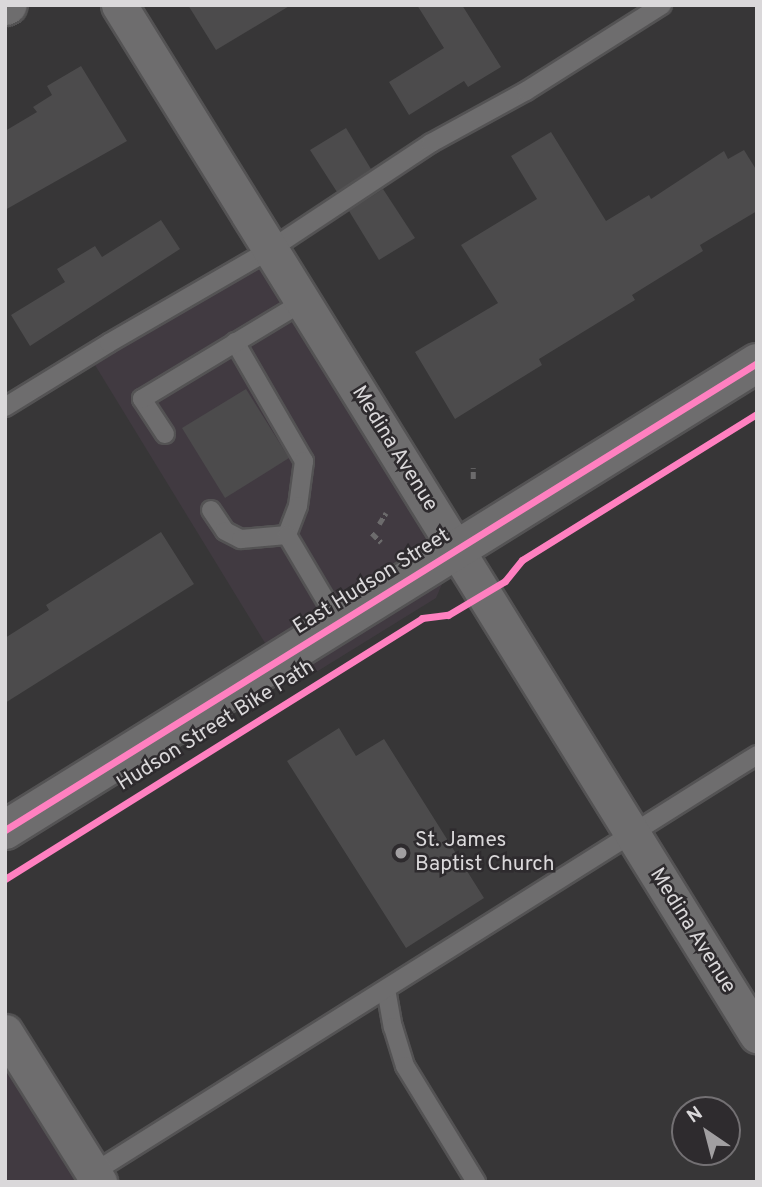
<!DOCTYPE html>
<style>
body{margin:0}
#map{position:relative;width:762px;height:1187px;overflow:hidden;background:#373637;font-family:Overpass,sans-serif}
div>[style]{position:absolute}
.built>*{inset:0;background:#413a41}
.building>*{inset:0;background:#4c4b4c}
.path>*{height:4.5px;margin-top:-2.25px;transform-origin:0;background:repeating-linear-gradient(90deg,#6c6b6c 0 7px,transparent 0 10.5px)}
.roads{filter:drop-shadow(2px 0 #545354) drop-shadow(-2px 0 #545354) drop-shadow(0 2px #545354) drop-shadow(0 -2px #545354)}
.service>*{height:18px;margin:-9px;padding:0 9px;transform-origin:9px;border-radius:9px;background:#6e6d6e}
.minor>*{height:35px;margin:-17.5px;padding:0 17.5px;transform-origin:17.5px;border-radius:17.5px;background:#6e6d6e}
.secondary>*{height:38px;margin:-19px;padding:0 19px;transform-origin:19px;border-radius:19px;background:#6e6d6e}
.cycleway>*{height:7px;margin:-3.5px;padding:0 3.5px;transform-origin:3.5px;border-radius:3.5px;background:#ff80c0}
.dots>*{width:19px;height:19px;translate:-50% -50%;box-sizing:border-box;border:4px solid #2e2b2e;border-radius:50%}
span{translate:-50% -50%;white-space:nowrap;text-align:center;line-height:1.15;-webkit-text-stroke:5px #2e2b2e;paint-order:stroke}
.street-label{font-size:21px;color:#dad8da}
.poi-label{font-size:21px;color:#dad8da}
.left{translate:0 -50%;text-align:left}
.frame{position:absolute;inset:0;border:7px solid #dad8da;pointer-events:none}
.north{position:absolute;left:671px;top:1096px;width:70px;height:70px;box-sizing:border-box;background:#2e2b2e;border:2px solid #737073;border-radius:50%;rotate:325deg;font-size:19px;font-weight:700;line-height:28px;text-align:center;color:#dad8da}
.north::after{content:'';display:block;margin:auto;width:24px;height:32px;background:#a19fa1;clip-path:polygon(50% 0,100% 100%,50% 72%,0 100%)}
</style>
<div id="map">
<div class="built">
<i style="clip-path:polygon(264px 242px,461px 540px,436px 598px,292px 687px,87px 352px)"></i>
<i style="clip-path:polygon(5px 1034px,90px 1172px,74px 1182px,5px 1182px)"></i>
</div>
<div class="building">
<i style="clip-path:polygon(188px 5px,291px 5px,216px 50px)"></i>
<i style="clip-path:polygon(417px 5px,462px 5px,501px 67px,468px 87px,464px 81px,409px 115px,389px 82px,444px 48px)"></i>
<i style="clip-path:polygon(81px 66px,127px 141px,5px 210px,5px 131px,37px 112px,33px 107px,52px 95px,47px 86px)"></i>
<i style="clip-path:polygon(346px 128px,371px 169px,337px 192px,310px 150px)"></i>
<i style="clip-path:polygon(551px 132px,606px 221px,649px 195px,651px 199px,724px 151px,728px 159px,744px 150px,757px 171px,757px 211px,700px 245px,703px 251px,632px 295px,635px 300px,539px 359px,542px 365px,455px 419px,415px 352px,498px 303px,461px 245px,537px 199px,511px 156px)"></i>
<i style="clip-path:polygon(383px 189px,415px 238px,379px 260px,349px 211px)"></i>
<i style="clip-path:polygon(161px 220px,180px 249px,30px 346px,11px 315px,65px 282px,57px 269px,95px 246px,102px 257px)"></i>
<i style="clip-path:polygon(246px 389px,289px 458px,225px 498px,182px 428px)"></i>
<i style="clip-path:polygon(161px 532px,194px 584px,5px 703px,5px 638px,49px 610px,46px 605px)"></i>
<i style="clip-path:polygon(339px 728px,356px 756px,384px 739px,484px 898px,406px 948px,287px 761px)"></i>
</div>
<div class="path">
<i style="left:473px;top:479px;width:11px;rotate:-90deg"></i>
<i style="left:379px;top:524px;width:13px;rotate:-58deg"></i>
<i style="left:372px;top:533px;width:13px;rotate:45deg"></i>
</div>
<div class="roads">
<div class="service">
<i style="left:235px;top:342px;width:138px;rotate:59.9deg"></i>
<i style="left:304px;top:461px;width:45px;rotate:97.6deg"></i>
<i style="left:298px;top:506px;width:31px;rotate:111deg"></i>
<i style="left:5px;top:407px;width:122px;rotate:-31.6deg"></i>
<i style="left:109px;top:343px;width:187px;rotate:-30.1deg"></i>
<i style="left:271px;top:249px;width:192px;rotate:-33.5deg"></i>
<i style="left:431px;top:143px;width:108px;rotate:-28.7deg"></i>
<i style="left:526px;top:91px;width:161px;rotate:-32.3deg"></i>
<i style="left:165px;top:434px;width:42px;rotate:-123.3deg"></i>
<i style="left:142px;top:399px;width:188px;rotate:-31.1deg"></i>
<i style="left:211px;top:510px;width:25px;rotate:56deg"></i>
<i style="left:225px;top:531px;width:18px;rotate:27deg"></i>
<i style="left:241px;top:539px;width:46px;rotate:-5deg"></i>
<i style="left:287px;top:535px;width:102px;rotate:59.4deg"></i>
<i style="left:386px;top:989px;width:39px;rotate:80deg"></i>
<i style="left:393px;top:1027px;width:41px;rotate:72.9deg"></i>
<i style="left:405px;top:1066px;width:136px;rotate:58.5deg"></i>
<i style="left:88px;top:1176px;width:790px;rotate:-32.18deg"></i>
</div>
<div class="minor">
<i style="left:119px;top:5px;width:1212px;rotate:58.23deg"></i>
<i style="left:5px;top:7px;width:4px;rotate:-27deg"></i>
<i style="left:5px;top:1032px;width:177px;rotate:57.9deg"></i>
</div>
<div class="secondary">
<i style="left:5px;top:830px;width:885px;rotate:-31.84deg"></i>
</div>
</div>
<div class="cycleway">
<i style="left:5px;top:830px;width:885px;rotate:-31.84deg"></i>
<i style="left:5px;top:879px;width:492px;rotate:-32deg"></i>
<i style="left:422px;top:618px;width:26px;rotate:-7deg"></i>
<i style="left:448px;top:615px;width:66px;rotate:-30.8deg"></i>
<i style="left:505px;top:581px;width:27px;rotate:-51deg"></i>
<i style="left:522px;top:560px;width:277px;rotate:-31.9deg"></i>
</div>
<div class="dots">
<i style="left:401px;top:853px;background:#a19fa1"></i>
</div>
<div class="street-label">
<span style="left:394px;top:449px;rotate:58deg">Medina Avenue</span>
<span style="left:372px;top:582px;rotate:-32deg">East Hudson Street</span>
<span style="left:216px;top:726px;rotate:-32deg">Hudson Street Bike Path</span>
<span style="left:692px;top:931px;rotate:58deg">Medina Avenue</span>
</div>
<div class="poi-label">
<span class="left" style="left:415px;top:853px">St. James<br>Baptist Church</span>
</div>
<div class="frame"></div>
<div class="north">N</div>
</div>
